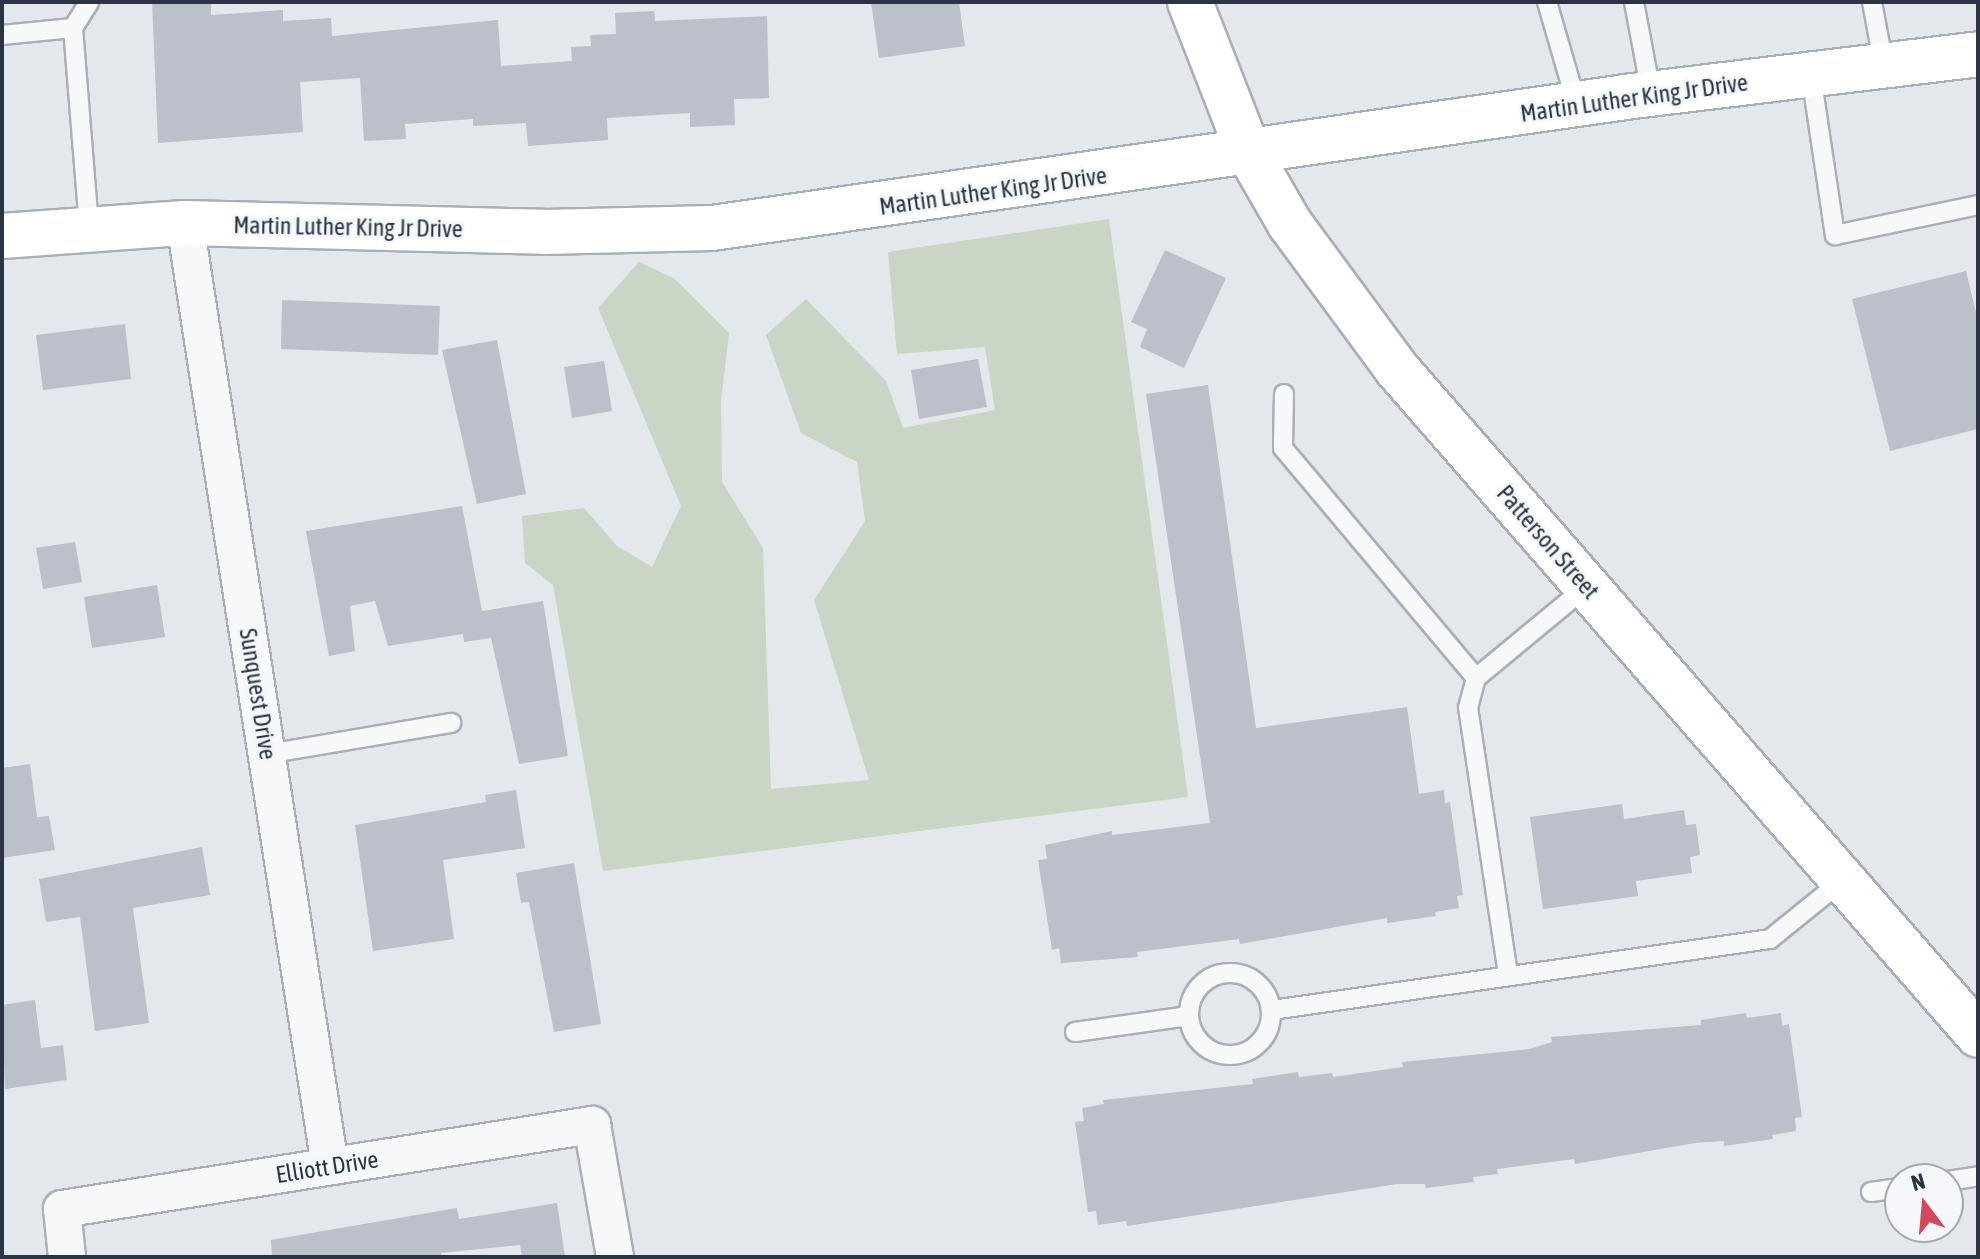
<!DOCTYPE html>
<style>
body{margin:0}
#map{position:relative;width:1980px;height:1259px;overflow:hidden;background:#e4e7ec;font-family:"Asap Condensed",sans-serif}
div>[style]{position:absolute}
.green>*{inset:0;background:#c9d6c5}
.building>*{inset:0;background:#bbc0ca}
.roads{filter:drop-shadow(2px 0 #a9aeb7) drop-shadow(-2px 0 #a9aeb7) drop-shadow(0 2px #a9aeb7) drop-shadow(0 -2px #a9aeb7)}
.lane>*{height:18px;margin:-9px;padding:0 9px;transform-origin:9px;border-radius:9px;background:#f7f8fa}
.lane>.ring{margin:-9px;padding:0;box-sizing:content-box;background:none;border:18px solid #f7f8fa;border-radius:50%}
.street>*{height:36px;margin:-18px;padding:0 18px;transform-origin:18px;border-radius:18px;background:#f7f8fa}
.secondary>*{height:44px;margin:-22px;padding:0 22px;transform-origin:22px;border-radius:22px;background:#fff}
span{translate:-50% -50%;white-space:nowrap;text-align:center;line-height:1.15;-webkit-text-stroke:6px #f4f6f9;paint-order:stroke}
.street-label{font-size:24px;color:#2b3445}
.frame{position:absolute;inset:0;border:4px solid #2b3445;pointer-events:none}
.north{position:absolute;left:1884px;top:1163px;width:80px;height:80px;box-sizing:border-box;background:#f4f6f9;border:2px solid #a4a8b1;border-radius:50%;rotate:344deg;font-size:22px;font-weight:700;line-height:32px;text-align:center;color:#2b3445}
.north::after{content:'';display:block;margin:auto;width:28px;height:36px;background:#d1495b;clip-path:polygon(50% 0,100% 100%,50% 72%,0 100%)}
</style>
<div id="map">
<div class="green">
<i style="clip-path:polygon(1109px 219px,1188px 797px,603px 871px,553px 585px,525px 563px,522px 516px,584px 508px,617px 546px,652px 567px,681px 506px,598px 308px,639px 262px,675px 279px,729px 333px,721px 401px,722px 482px,763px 548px,771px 789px,869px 780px,814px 600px,865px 521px,857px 462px,801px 433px,766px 335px,806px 299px,886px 381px,903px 428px,995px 410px,985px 347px,897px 354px,888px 252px)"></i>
</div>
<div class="building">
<i style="clip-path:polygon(152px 2px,211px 2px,211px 15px,283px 10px,283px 21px,331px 18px,332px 36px,498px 20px,501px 66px,572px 61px,571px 47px,591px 46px,590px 35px,616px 34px,615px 13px,654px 11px,655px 21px,767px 16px,769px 98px,734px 99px,735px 125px,690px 127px,690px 113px,607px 118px,608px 140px,528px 146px,526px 123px,473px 126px,473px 119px,405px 124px,406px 139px,364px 141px,360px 78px,300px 82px,303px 132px,158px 143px)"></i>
<i style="clip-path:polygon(871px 2px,959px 2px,965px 46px,879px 58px)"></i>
<i style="clip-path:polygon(1165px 250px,1226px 278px,1184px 368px,1140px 347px,1147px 329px,1131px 322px)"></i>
<i style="clip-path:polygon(1966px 271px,1978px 321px,1978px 429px,1890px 451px,1852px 299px)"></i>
<i style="clip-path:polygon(282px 300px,440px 306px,438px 355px,281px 349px)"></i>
<i style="clip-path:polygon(125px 324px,131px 379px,43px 390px,36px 335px)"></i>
<i style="clip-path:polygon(497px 340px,526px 494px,477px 504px,442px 350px)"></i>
<i style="clip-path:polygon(978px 359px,987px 407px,919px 419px,911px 370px)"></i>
<i style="clip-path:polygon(604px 361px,612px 411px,572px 418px,564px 367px)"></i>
<i style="clip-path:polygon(1208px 385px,1256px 728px,1407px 707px,1419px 794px,1444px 790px,1445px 803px,1450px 802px,1463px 895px,1457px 896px,1459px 908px,1435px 912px,1436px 916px,1387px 923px,1387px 918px,1240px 944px,1239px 939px,1137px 952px,1138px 957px,1061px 963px,1059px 948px,1052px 950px,1038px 860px,1047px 859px,1045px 845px,1112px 831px,1112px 835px,1210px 823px,1146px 394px)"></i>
<i style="clip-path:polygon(462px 506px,482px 611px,543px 601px,568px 756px,519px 764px,491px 638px,464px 642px,463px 634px,388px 646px,375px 601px,350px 606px,355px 651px,329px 656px,306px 531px)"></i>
<i style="clip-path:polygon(75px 542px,82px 582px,43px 589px,36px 548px)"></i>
<i style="clip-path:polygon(157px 585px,165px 637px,92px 648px,84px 597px)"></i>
<i style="clip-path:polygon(30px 764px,37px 817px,49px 816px,55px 850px,2px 858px,2px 768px)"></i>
<i style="clip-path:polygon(516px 790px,525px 848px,443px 860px,454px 939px,373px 951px,355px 825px,486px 802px,485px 795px)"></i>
<i style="clip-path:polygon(1622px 804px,1624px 819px,1684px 810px,1686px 825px,1696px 824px,1700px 855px,1690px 857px,1692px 873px,1636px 881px,1638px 896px,1543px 909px,1530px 817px)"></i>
<i style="clip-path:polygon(202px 847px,210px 895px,133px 908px,149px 1023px,95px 1031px,80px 917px,46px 922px,39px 879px)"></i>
<i style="clip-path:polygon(574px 863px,601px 1024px,554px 1032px,529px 902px,521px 903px,516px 873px)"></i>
<i style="clip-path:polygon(35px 1000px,41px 1048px,63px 1045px,67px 1080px,5px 1089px,2px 1005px)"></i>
<i style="clip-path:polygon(1746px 1013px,1747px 1018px,1781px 1013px,1782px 1026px,1789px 1024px,1802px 1117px,1795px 1118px,1796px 1131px,1772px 1135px,1773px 1139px,1724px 1146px,1724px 1141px,1695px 1143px,1575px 1164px,1574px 1159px,1497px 1169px,1498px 1174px,1473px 1177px,1474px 1182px,1426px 1188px,1425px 1184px,1397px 1184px,1127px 1226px,1126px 1221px,1098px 1225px,1096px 1211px,1088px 1212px,1075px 1122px,1084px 1121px,1082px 1108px,1104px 1104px,1103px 1100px,1253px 1084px,1252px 1079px,1298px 1072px,1299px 1077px,1332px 1073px,1333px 1077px,1403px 1067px,1402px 1062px,1530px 1049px,1552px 1042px,1551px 1037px,1701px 1025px,1701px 1020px)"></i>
<i style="clip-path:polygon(557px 1203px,565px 1257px,522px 1257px,520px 1245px,441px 1253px,442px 1257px,272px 1257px,271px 1240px,457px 1208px,459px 1219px)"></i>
</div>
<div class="roads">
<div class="lane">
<i style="left:1547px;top:2px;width:107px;rotate:73.8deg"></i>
<i style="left:1634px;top:2px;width:93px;rotate:79.4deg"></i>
<i style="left:1872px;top:2px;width:65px;rotate:79.4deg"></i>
<i style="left:73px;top:28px;width:31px;rotate:-58deg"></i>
<i style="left:2px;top:35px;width:71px;rotate:-5.6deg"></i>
<i style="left:73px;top:28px;width:202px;rotate:85.4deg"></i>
<i style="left:1811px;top:75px;width:162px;rotate:81.5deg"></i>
<i style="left:1835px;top:235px;width:146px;rotate:-11.8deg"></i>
<i style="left:1284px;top:394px;width:54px;rotate:91.1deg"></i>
<i style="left:1283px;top:448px;width:300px;rotate:50deg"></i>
<i style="left:1476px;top:678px;width:143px;rotate:-39.6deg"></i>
<i style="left:1476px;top:678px;width:30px;rotate:105deg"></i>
<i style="left:1468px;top:707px;width:272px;rotate:81.5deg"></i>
<i style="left:267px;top:754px;width:187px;rotate:-9.6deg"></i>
<i class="ring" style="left:1189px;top:973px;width:64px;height:64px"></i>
<i style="left:1272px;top:1010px;width:503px;rotate:-8.11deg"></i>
<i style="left:1770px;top:939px;width:94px;rotate:-38.9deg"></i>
<i style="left:1075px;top:1032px;width:115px;rotate:-8deg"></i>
<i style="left:1948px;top:1181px;width:30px;rotate:-9deg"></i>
<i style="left:1871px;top:1192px;width:29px;rotate:-8deg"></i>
</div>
<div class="street">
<i style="left:185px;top:223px;width:954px;rotate:81.26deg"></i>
<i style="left:67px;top:1257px;width:48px;rotate:-95.9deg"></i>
<i style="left:62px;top:1209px;width:537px;rotate:-9.01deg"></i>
<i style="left:592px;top:1125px;width:134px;rotate:80.1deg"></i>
</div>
<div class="secondary">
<i style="left:1190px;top:2px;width:162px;rotate:68.7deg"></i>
<i style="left:1249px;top:153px;width:82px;rotate:60deg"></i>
<i style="left:1290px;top:224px;width:179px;rotate:53.6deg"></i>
<i style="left:1396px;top:368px;width:885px;rotate:48.89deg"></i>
<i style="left:2px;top:236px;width:183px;rotate:-4.1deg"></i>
<i style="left:185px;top:223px;width:359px;rotate:1.4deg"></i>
<i style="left:544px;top:232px;width:168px;rotate:-1.4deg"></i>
<i style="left:712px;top:228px;width:930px;rotate:-8.16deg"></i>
<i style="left:1633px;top:96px;width:348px;rotate:-6.9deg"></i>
</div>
</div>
<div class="street-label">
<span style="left:1634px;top:98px;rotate:-8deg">Martin Luther King Jr Drive</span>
<span style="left:993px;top:191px;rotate:-8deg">Martin Luther King Jr Drive</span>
<span style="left:348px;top:227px;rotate:1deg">Martin Luther King Jr Drive</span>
<span style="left:1548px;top:542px;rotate:49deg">Patterson Street</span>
<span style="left:258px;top:694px;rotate:81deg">Sunquest Drive</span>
<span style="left:327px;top:1167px;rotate:-9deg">Elliott Drive</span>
</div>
<div class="frame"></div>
<div class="north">N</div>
</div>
